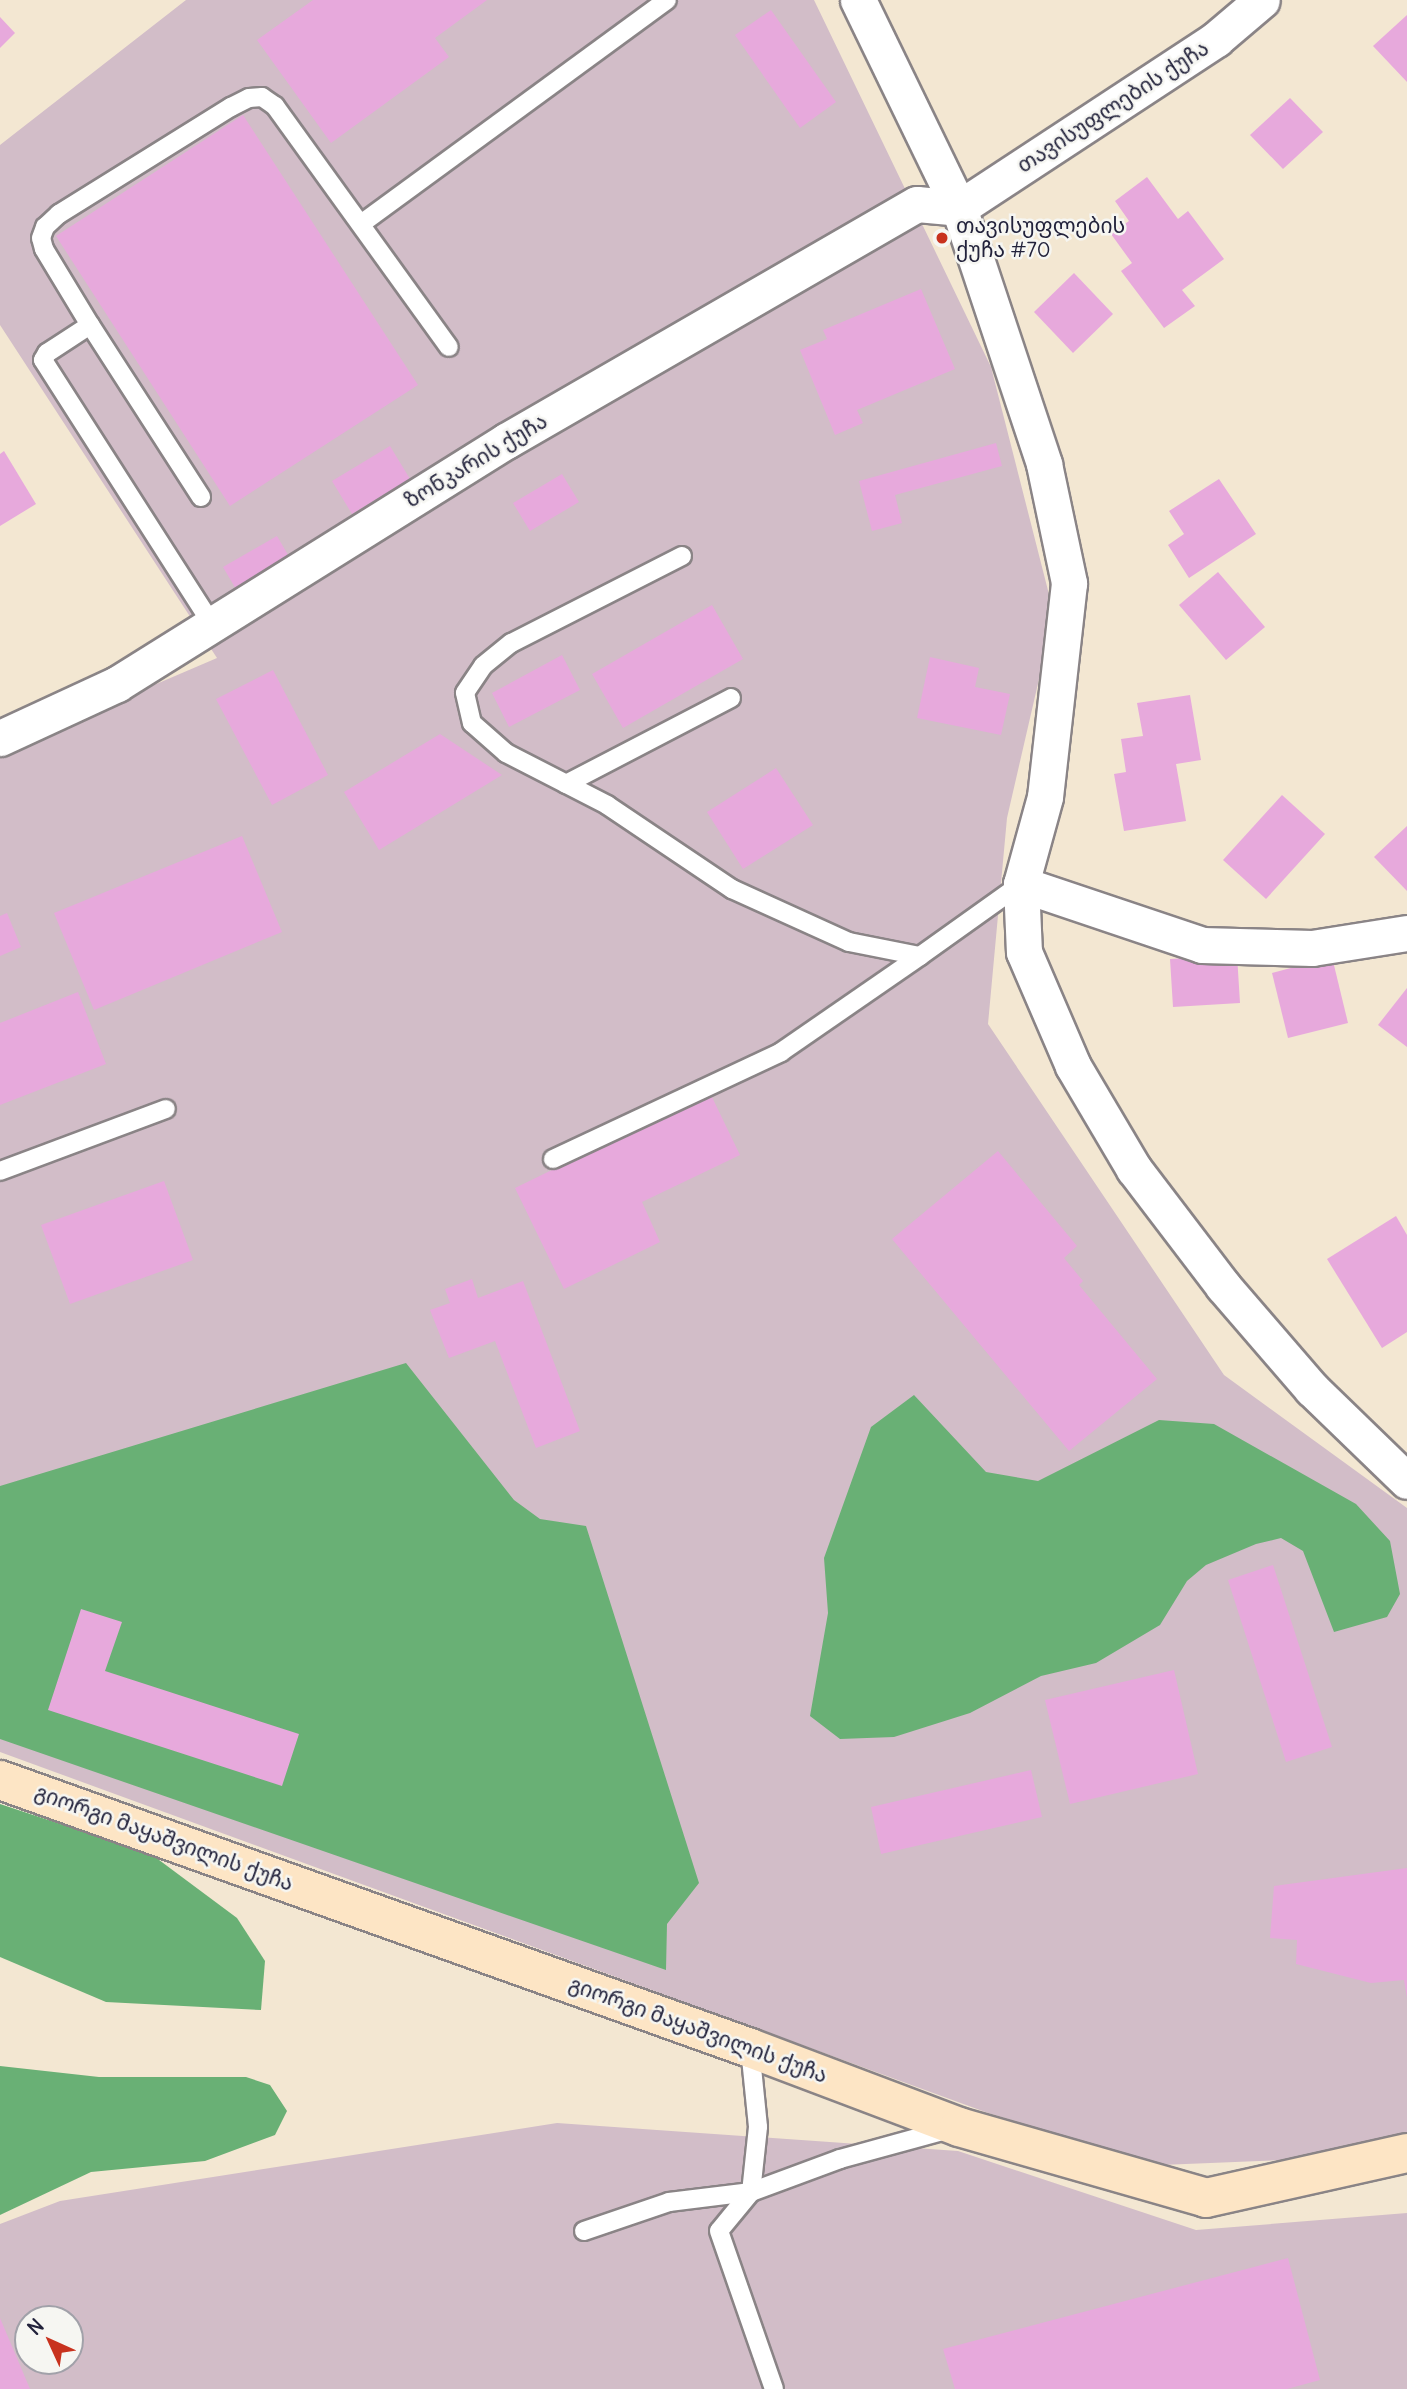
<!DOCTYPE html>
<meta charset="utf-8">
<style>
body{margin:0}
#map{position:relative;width:1407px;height:2389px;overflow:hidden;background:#f3e7d2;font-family:Delius,"Noto Sans Georgian",sans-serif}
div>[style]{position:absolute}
.industrial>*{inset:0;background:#d2bdc8}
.forest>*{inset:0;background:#69b075}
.building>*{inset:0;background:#e7a9dc}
.roads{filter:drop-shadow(2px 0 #8a8486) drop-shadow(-2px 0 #8a8486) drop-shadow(0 2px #8a8486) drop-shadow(0 -2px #8a8486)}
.lane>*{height:18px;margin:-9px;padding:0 9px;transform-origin:9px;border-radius:9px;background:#fff}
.street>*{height:35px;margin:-17.5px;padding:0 17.5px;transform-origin:17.5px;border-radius:17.5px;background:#fff}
.secondary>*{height:38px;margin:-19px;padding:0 19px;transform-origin:19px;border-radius:19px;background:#fde5c5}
.dots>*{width:19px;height:19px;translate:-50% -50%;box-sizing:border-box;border:4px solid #f6f6f2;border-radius:50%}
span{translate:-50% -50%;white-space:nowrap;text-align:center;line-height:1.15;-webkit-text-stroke:5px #f6f6f2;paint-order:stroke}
.street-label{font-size:21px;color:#22223b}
.poi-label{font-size:21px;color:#22223b}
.left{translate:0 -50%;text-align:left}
.north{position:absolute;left:14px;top:2305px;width:70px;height:70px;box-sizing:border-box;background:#f6f6f2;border:2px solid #a1a1a9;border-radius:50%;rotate:315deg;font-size:19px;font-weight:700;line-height:28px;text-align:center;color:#22223b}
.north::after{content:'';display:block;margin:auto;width:24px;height:32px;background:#c8321e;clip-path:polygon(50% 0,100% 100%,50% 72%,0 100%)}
</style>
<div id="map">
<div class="industrial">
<i style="clip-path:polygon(186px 0,814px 0,991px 367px,1054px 614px,1007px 818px,988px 1024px,1224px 1375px,1407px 1508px,1407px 2137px,1306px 2159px,1161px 2165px,988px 2113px,0 1752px,0 751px,217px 658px,0 325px,0 145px)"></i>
<i style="clip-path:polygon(evenodd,557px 2123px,958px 2151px,1196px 2230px,1407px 2213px,1407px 2389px,0 2389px,0 2224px,60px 2201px,557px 2123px,28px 2319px,70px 2319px,70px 2361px,28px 2361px,28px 2319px)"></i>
</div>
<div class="forest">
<i style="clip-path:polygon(406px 1363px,514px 1500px,540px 1519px,586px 1526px,699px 1883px,667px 1924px,666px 1970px,0 1739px,0 1486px)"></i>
<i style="clip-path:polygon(914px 1395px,986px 1472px,1038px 1481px,1159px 1420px,1214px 1424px,1356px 1504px,1390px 1541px,1400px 1594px,1387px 1617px,1334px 1632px,1303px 1551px,1281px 1538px,1256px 1544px,1206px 1565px,1187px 1581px,1160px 1625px,1096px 1663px,1041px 1676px,970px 1713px,894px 1737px,840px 1739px,810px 1716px,828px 1613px,824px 1558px,871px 1427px)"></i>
<i style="clip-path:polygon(0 1804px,151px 1854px,237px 1918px,265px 1961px,261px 2010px,106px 2002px,0 1957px)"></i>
<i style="clip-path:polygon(0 2066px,99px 2077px,246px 2077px,270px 2085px,287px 2111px,275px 2135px,205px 2161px,91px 2172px,0 2215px)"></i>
</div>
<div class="building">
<i style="clip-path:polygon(313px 0,487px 0,435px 38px,449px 57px,331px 143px,257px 40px)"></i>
<i style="clip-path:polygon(771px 10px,836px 102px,800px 128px,735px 35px)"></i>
<i style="clip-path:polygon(1407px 15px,1407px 82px,1373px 46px)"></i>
<i style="clip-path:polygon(0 17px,15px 33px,0 48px)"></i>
<i style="clip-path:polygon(1290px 98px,1323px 132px,1283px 169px,1250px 135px)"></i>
<i style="clip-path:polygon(243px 115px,418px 385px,230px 506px,56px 236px)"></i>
<i style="clip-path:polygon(1147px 177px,1178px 219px,1188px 211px,1224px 259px,1182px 290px,1195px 306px,1164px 328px,1121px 271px,1132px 263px,1111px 234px,1129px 221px,1115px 201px)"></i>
<i style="clip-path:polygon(1074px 273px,1113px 314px,1073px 353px,1034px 312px)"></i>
<i style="clip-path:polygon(921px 289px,955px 369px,857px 410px,863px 423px,835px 435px,800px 350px,827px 339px,823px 330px)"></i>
<i style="clip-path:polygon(996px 443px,1002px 466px,895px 495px,902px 523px,872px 531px,859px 481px)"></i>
<i style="clip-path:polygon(390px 446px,410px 479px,352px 514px,332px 481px)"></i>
<i style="clip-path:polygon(4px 451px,36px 504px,0 526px,0 454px)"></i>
<i style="clip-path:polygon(562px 474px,579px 502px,530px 531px,513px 503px)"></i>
<i style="clip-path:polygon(1219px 479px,1256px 534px,1189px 578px,1168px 545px,1184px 534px,1169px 511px)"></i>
<i style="clip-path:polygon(277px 536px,291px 560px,237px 591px,223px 567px)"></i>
<i style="clip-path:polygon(1218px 572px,1265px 627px,1226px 660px,1179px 605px)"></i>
<i style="clip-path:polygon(712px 605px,743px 659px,623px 728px,592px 674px)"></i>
<i style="clip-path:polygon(562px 655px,580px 690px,509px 727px,492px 693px)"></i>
<i style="clip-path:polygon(930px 657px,979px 668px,975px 687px,1010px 694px,1001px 735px,917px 718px)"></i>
<i style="clip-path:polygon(273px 670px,328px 775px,272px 805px,216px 699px)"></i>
<i style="clip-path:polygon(1190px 695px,1201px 760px,1176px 764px,1186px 821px,1124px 831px,1114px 774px,1126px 772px,1121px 739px,1143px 736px,1137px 703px)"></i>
<i style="clip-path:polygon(440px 734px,502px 775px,379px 850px,344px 792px)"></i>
<i style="clip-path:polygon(776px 768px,813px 825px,743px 869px,707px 812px)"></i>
<i style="clip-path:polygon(1282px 795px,1325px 834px,1266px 899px,1223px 860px)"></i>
<i style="clip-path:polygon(1407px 826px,1407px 891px,1374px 857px)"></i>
<i style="clip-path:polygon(242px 836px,282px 932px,94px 1010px,54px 913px)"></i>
<i style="clip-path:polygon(7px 913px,21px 947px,0 956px,0 916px)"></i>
<i style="clip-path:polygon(1237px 955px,1240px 1003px,1173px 1007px,1170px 959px)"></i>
<i style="clip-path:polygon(1332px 957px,1348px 1023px,1288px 1038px,1272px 973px)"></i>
<i style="clip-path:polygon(1407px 988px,1407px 1047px,1378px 1025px)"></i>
<i style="clip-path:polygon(78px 992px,106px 1064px,0 1105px,0 1023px)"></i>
<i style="clip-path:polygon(710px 1093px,740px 1155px,642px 1202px,660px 1242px,564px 1289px,515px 1188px)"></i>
<i style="clip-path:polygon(998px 1151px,1077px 1246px,1064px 1258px,1083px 1281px,1079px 1285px,1157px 1379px,1069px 1451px,892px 1239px)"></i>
<i style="clip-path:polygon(164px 1181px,193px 1260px,70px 1304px,41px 1225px)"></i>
<i style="clip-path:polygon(1396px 1216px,1407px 1235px,1407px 1332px,1382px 1348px,1327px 1259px)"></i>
<i style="clip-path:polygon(472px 1279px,478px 1298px,523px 1281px,580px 1431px,536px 1448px,495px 1341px,449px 1358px,430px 1310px,450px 1303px,445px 1289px)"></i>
<i style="clip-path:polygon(1273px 1565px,1332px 1747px,1286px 1762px,1228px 1580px)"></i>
<i style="clip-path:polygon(81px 1609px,122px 1622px,105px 1671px,299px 1734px,282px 1786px,48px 1710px)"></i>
<i style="clip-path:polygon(1174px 1670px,1198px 1774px,1070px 1804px,1045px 1700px)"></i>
<i style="clip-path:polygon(1031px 1770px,1042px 1817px,881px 1854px,871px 1807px)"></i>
<i style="clip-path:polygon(1407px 1868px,1407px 1998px,1404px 1980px,1371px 1983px,1296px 1964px,1297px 1940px,1270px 1938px,1274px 1886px)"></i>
<i style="clip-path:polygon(1288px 2258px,1320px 2380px,1287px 2389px,955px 2389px,943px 2349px)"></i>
<i style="clip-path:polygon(0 2318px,30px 2389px,0 2389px)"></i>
</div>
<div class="roads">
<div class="lane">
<i style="left:361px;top:224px;width:379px;rotate:-36.2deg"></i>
<i style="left:90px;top:325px;width:51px;rotate:146.9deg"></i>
<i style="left:47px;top:353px;width:8px;rotate:120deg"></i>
<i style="left:43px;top:360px;width:313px;rotate:57.4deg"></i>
<i style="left:201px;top:497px;width:205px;rotate:-122.8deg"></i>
<i style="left:90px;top:325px;width:89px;rotate:-121.2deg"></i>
<i style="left:44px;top:249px;width:11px;rotate:-105deg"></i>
<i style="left:41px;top:238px;width:12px;rotate:-70deg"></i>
<i style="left:45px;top:227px;width:19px;rotate:-43deg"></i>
<i style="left:59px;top:214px;width:203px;rotate:-31.9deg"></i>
<i style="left:231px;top:107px;width:20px;rotate:-27deg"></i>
<i style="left:249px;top:98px;width:13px;rotate:-4deg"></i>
<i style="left:262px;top:97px;width:16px;rotate:35deg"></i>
<i style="left:275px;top:106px;width:297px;rotate:54.2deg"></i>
<i style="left:682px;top:556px;width:192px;rotate:153deg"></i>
<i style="left:511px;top:643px;width:36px;rotate:141deg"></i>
<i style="left:483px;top:666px;width:32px;rotate:124deg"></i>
<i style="left:465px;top:693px;width:31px;rotate:77deg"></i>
<i style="left:472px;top:723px;width:45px;rotate:41.4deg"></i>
<i style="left:506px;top:753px;width:114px;rotate:27.2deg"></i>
<i style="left:607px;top:805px;width:151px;rotate:33.9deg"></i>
<i style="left:732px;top:889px;width:128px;rotate:24.4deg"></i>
<i style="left:849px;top:942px;width:72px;rotate:11.2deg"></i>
<i style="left:920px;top:956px;width:124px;rotate:-35.5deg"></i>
<i style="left:566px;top:784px;width:186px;rotate:-27.5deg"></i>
<i style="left:553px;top:1159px;width:252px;rotate:-25.1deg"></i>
<i style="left:781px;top:1052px;width:169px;rotate:-34.6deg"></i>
<i style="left:0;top:1171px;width:177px;rotate:-20.5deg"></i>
<i style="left:750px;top:2048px;width:79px;rotate:84.2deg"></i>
<i style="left:758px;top:2127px;width:65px;rotate:96.1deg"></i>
<i style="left:751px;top:2192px;width:50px;rotate:129.4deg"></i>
<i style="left:719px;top:2231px;width:167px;rotate:70.8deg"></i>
<i style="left:584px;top:2231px;width:90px;rotate:-18.8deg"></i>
<i style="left:669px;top:2202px;width:83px;rotate:-7deg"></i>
<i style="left:751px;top:2192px;width:95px;rotate:-20.3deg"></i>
<i style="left:840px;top:2159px;width:114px;rotate:-15.3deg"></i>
</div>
<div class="street">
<i style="left:858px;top:0;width:231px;rotate:64.1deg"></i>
<i style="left:959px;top:208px;width:270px;rotate:71.6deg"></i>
<i style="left:1044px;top:464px;width:122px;rotate:78.1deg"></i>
<i style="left:1069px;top:583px;width:215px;rotate:96.4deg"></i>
<i style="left:1045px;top:797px;width:90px;rotate:105.4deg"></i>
<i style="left:1021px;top:884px;width:68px;rotate:87.5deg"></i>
<i style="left:1024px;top:952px;width:124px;rotate:66.7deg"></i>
<i style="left:1073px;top:1066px;width:120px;rotate:59.4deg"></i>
<i style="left:1134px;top:1169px;width:147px;rotate:52.7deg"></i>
<i style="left:1223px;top:1286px;width:136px;rotate:49.2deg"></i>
<i style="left:1312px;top:1389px;width:132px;rotate:44.1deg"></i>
<i style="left:959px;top:208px;width:308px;rotate:-33.3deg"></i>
<i style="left:1216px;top:39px;width:60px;rotate:-40.3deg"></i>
<i style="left:0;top:738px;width:129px;rotate:-24.8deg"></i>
<i style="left:117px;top:684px;width:459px;rotate:-32deg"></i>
<i style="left:506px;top:441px;width:474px;rotate:-30deg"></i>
<i style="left:917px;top:204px;width:42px;rotate:5.4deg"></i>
<i style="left:1021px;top:884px;width:191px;rotate:18.6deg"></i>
<i style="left:1202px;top:945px;width:110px;rotate:1.6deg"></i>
<i style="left:1312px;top:948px;width:96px;rotate:-9deg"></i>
</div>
<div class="secondary">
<i style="left:0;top:1780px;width:796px;rotate:19.66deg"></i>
<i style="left:750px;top:2048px;width:223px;rotate:20.7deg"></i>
<i style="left:959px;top:2127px;width:257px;rotate:16deg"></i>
<i style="left:1206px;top:2198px;width:206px;rotate:-12.6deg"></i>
</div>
</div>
<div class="dots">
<i style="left:942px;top:238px;background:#c8321e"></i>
</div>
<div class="street-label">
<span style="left:1113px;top:107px;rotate:-33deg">თავისუფლების ქუჩა</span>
<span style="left:476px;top:461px;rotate:-31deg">ზონკარის ქუჩა</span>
<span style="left:164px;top:1838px;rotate:20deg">გიორგი მაყაშვილის ქუჩა</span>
<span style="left:698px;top:2030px;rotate:20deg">გიორგი მაყაშვილის ქუჩა</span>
</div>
<div class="poi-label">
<span class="left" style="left:956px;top:238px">თავისუფლების<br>ქუჩა #70</span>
</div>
<div class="north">N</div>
</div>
